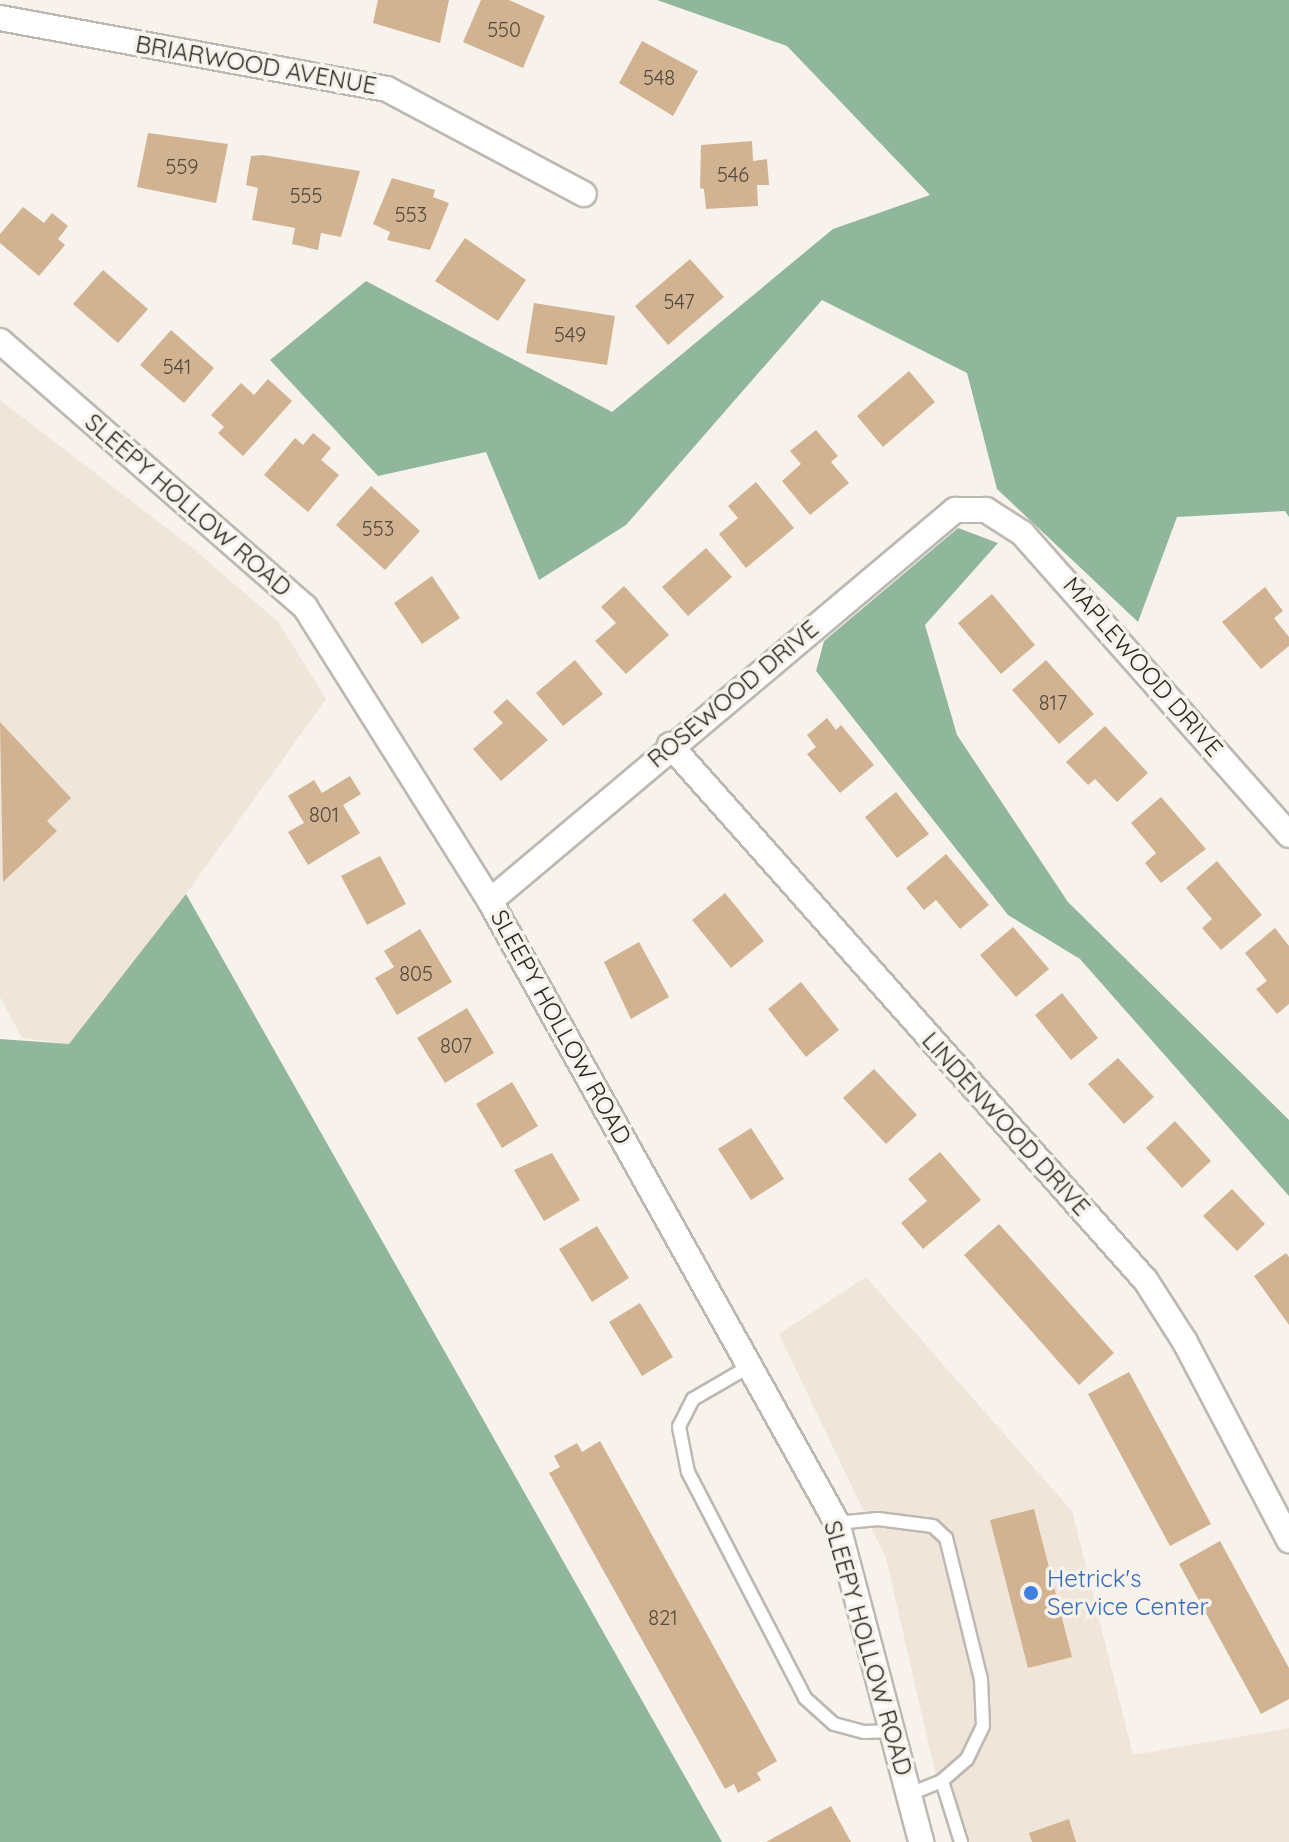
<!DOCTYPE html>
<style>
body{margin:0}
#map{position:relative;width:1289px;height:1842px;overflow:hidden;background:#f7f2ec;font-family:Quicksand,sans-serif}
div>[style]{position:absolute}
.built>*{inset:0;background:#f0e5d9}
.forest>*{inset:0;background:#90b79c}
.building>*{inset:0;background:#d1b391}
.roads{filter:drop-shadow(2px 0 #bdb8b2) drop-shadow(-2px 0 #bdb8b2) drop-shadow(0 2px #bdb8b2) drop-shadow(0 -2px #bdb8b2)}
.service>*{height:12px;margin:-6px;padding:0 6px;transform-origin:6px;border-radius:6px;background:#fff}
.minor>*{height:24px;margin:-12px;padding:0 12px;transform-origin:12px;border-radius:12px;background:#fff}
.dots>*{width:22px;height:22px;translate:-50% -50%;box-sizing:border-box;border:4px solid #f7f2ec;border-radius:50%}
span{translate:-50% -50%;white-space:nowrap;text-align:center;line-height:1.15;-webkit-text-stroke:7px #f7f2ec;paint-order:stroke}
.number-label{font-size:20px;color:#52493e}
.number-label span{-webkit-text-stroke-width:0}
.street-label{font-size:24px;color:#282623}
.shop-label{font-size:24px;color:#366cbe}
.left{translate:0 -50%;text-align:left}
</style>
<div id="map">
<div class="built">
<i style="clip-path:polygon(0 400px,195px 550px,279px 623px,326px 699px,135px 965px,69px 1044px,22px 1038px,0 997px)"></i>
<i style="clip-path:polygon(866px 1277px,1072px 1511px,1133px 1755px,1289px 1728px,1289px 1842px,951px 1842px,886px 1558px,779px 1334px)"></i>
</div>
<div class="forest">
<i style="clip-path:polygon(657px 0,1289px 0,1289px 517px,1285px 511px,1177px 517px,1138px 622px,997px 489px,967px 373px,822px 300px,626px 525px,539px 580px,486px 452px,378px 476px,270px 360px,366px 281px,612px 412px,833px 229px,930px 195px,787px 46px)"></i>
<i style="clip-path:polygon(958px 528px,998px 543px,925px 625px,957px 735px,1068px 902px,1289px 1120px,1289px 1196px,1080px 959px,1008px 915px,816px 671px,824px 641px)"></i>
<i style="clip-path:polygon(186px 894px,722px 1842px,0 1842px,0 1039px,69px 1044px)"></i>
</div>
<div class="building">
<i style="clip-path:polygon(378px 0,449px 0,440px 43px,373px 23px)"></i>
<i style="clip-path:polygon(481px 0,509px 0,545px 16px,523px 68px,463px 42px)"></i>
<i style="clip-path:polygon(642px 41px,698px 71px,673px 116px,619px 83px)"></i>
<i style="clip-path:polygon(148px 133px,228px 144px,216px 203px,137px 187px)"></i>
<i style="clip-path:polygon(752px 141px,753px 161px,767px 159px,769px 185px,757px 185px,758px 206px,706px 209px,704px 189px,700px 188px,701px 145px)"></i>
<i style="clip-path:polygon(263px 155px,360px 171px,341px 237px,321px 233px,318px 250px,292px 244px,295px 228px,252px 220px,258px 188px,246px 185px,251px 156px)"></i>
<i style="clip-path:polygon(392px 178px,435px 190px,433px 197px,449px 203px,430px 250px,387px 240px,390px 232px,373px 224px)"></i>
<i style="clip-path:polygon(23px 207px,44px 223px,52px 213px,68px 226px,58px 239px,65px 245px,39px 276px,0 243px,0 234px)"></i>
<i style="clip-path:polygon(465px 238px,526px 280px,498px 321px,435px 281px)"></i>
<i style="clip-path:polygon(690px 259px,724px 297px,668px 345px,635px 306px)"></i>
<i style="clip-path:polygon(103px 270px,148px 309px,118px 343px,73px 304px)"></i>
<i style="clip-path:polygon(534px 303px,615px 316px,607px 365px,526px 353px)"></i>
<i style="clip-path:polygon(171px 330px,214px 368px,184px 403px,140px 365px)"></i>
<i style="clip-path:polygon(909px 371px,935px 402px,883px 447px,857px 416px)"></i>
<i style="clip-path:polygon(268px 379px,292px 401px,243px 456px,218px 433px,224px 427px,211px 415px,241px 383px,254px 395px)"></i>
<i style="clip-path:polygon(816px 430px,838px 456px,831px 462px,849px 483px,810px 515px,782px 481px,801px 464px,790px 451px)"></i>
<i style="clip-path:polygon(313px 433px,331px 448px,321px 460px,339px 475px,308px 512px,264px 475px,295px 438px,303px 445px)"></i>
<i style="clip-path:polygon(756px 482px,794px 528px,746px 568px,719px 534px,738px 518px,728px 506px)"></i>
<i style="clip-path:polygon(371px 486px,420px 531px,385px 570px,336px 525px)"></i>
<i style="clip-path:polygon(706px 548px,732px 577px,688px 616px,662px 587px)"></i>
<i style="clip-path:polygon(432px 576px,460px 618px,422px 644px,394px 603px)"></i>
<i style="clip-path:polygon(624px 586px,669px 635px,626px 674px,595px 641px,616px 623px,601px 607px)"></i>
<i style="clip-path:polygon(1265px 587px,1283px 611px,1274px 618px,1289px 637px,1289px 646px,1261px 669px,1222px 622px)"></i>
<i style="clip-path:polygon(992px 594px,1035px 645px,1001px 674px,958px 623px)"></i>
<i style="clip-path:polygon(575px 660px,603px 694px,563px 726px,536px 693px)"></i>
<i style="clip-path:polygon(1046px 660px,1094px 714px,1059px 744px,1012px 690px)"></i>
<i style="clip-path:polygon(507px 699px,548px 740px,501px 781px,473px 749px,503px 723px,493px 712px)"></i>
<i style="clip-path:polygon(827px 718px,836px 730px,841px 725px,874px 765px,840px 793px,807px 754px,816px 747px,807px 735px)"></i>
<i style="clip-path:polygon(0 722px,71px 798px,47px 821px,57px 831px,3px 882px)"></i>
<i style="clip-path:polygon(1105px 726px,1148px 773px,1117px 802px,1095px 779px,1088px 785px,1066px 762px)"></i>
<i style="clip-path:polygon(350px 776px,361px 794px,343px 805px,360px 833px,308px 865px,288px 832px,304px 823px,288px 796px,314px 780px,322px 793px)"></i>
<i style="clip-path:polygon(896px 792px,929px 834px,897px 858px,865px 817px)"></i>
<i style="clip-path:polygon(1161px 797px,1206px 849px,1161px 883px,1145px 863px,1156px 853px,1131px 823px)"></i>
<i style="clip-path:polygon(946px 854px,989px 905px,960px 929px,936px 900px,924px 910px,906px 888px)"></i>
<i style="clip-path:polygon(380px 856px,406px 904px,367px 925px,341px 876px)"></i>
<i style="clip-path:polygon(1217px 861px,1262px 915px,1221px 950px,1202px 928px,1212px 919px,1186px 888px)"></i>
<i style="clip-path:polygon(725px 893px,764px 941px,731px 968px,692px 920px)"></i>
<i style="clip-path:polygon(1013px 927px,1049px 969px,1016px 997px,980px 955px)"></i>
<i style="clip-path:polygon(1275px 928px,1289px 946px,1289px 1004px,1277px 1014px,1256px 989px,1267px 981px,1245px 953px)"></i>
<i style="clip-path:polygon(420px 929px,452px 982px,397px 1015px,375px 978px,394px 967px,384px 951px)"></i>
<i style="clip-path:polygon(639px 942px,669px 997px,631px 1019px,604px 962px)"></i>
<i style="clip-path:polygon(801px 982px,839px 1030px,806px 1057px,768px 1009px)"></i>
<i style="clip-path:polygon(1062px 993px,1098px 1038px,1071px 1060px,1035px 1015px)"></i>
<i style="clip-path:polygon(467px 1008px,494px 1053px,445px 1083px,417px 1038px)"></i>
<i style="clip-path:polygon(1118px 1058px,1154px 1097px,1124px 1124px,1088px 1084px)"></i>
<i style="clip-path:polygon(874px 1069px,917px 1115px,886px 1144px,843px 1098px)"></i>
<i style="clip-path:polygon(512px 1082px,538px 1126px,502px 1148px,476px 1104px)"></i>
<i style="clip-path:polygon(1175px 1121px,1211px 1161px,1182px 1188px,1146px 1148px)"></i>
<i style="clip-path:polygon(751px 1128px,784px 1179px,751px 1200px,718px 1149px)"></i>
<i style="clip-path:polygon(940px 1152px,981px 1200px,923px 1249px,901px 1223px,927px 1201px,908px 1179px)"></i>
<i style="clip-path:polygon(552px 1153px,580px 1200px,544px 1221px,514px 1170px)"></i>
<i style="clip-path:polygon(1232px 1189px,1265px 1224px,1237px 1251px,1203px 1216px)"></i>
<i style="clip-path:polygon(999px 1224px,1114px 1353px,1079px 1385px,964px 1255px)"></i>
<i style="clip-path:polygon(597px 1226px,629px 1278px,592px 1302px,559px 1249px)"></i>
<i style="clip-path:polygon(1286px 1253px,1289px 1257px,1289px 1325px,1254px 1276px)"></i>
<i style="clip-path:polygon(640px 1303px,673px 1357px,642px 1376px,609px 1322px)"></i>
<i style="clip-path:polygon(1129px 1372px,1211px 1524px,1170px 1546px,1088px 1394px)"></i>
<i style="clip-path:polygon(600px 1441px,777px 1761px,757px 1773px,761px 1780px,738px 1793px,734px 1784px,725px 1789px,549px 1473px,560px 1467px,554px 1456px,577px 1443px,582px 1452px)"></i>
<i style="clip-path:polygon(1034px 1509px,1072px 1657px,1028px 1668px,990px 1520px)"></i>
<i style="clip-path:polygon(1220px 1541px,1289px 1668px,1289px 1699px,1261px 1714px,1179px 1564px)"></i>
<i style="clip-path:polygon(831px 1806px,851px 1842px,766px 1842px)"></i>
<i style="clip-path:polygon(1069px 1819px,1076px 1842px,1032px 1842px,1029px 1833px)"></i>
</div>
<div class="roads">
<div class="service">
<i style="left:750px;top:1366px;width:66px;rotate:149.9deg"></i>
<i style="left:693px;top:1399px;width:31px;rotate:117deg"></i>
<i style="left:679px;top:1427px;width:46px;rotate:78.7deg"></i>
<i style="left:688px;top:1472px;width:254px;rotate:62.6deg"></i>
<i style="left:805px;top:1698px;width:39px;rotate:42deg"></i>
<i style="left:834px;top:1724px;width:31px;rotate:15deg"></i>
<i style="left:864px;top:1732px;width:29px;rotate:-2deg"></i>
<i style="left:837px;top:1523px;width:41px;rotate:-5.6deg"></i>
<i style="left:878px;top:1519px;width:55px;rotate:7.3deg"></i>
<i style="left:933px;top:1526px;width:18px;rotate:43deg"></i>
<i style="left:946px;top:1538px;width:145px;rotate:76.1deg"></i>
<i style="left:981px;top:1679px;width:47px;rotate:87.6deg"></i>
<i style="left:983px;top:1726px;width:37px;rotate:116deg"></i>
<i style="left:967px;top:1759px;width:33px;rotate:139deg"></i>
<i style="left:942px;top:1781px;width:35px;rotate:158deg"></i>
<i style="left:942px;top:1781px;width:64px;rotate:72.7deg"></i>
</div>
<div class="minor">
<i style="left:0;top:18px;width:393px;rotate:10.4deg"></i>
<i style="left:387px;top:89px;width:223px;rotate:28.1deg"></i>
<i style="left:0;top:341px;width:405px;rotate:41.1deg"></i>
<i style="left:305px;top:607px;width:347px;rotate:57.8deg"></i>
<i style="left:490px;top:901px;width:712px;rotate:60.84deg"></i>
<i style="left:837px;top:1523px;width:330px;rotate:75.2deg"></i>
<i style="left:670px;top:745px;width:717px;rotate:48.39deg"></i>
<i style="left:1146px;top:1281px;width:72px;rotate:57.4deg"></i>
<i style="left:1185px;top:1342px;width:224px;rotate:62.3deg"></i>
<i style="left:490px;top:901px;width:608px;rotate:-40.06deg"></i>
<i style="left:955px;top:510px;width:31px"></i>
<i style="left:986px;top:510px;width:43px;rotate:32.6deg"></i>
<i style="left:1022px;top:533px;width:403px;rotate:48.5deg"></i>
</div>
</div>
<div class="dots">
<i style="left:1031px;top:1593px;background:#3f7fe0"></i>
</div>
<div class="number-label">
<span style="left:504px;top:29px">550</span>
<span style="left:659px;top:77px">548</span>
<span style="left:182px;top:166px">559</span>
<span style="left:733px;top:174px">546</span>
<span style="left:306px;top:195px">555</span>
<span style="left:411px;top:214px">553</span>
<span style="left:679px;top:301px">547</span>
<span style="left:570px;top:334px">549</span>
<span style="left:177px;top:366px">541</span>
<span style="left:378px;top:528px">553</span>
<span style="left:1053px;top:702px">817</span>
<span style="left:324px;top:814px">801</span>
<span style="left:416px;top:973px">805</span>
<span style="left:456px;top:1045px">807</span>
<span style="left:663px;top:1617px">821</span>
</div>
<div class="street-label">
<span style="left:256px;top:65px;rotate:10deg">BRIARWOOD AVENUE</span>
<span style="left:188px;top:505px;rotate:41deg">SLEEPY HOLLOW ROAD</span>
<span style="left:1143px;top:667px;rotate:49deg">MAPLEWOOD DRIVE</span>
<span style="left:733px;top:694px;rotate:-40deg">ROSEWOOD DRIVE</span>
<span style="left:561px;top:1027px;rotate:61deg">SLEEPY HOLLOW ROAD</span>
<span style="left:1006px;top:1124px;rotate:48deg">LINDENWOOD DRIVE</span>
<span style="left:868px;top:1648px;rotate:74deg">SLEEPY HOLLOW ROAD</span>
</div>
<div class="shop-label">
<span class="left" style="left:1047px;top:1593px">Hetrick's<br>Service Center</span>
</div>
</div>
